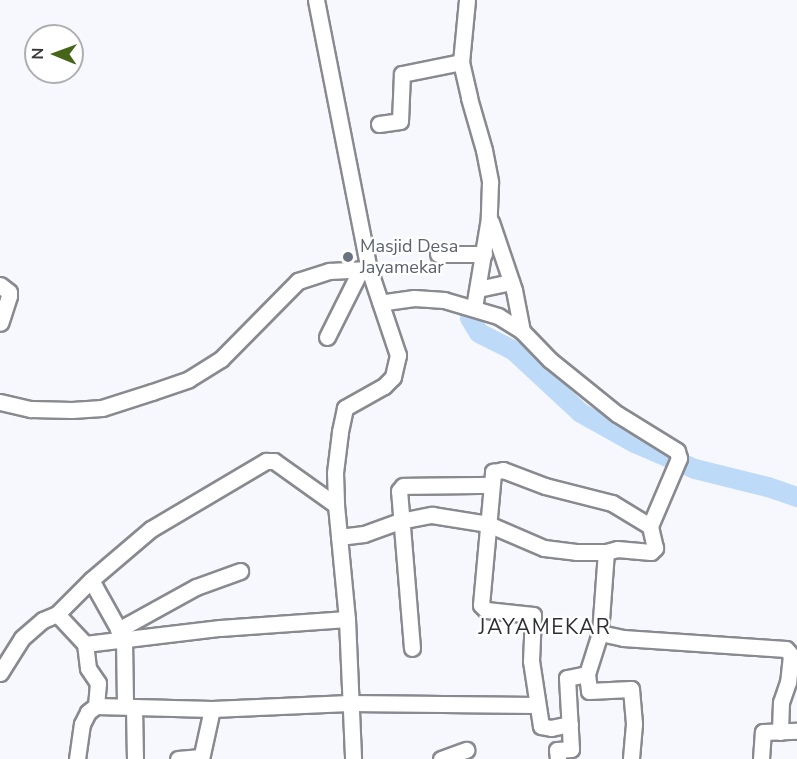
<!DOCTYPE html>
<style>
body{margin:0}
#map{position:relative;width:797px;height:759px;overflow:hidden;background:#f7f8fe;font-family:"Nunito Sans",sans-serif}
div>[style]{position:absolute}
.river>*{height:20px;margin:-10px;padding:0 10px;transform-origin:10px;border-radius:10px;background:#bddbf9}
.roads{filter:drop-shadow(2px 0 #898a90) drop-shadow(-2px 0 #898a90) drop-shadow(0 2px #898a90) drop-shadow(0 -2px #898a90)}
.minor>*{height:15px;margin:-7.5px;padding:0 7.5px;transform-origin:7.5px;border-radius:7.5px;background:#fff}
.dots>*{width:16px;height:16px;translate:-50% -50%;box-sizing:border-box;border:3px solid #fff;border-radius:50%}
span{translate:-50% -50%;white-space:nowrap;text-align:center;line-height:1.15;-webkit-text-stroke:4.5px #fff;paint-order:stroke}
.worship-label{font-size:18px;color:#5b616d}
.left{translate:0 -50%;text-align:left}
.quarter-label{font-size:21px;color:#2f3035;letter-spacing:1.5px}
.north{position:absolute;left:24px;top:24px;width:60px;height:60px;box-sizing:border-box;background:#fff;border:2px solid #afafb1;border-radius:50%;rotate:271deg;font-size:16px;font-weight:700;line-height:24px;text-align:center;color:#38383b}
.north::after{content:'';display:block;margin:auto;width:21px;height:27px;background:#466519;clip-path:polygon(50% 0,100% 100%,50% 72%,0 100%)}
</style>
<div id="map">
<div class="river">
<i style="left:471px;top:312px;width:6px;rotate:99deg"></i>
<i style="left:470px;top:318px;width:17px;rotate:59deg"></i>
<i style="left:479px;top:333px;width:39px;rotate:27deg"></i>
<i style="left:514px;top:351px;width:91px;rotate:42.8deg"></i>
<i style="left:581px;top:413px;width:62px;rotate:29.1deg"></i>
<i style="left:635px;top:443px;width:65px;rotate:23.4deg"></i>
<i style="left:695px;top:469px;width:75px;rotate:13.9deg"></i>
<i style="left:768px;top:487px;width:31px;rotate:19deg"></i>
</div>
<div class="roads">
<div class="minor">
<i style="left:316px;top:0;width:274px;rotate:78.9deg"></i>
<i style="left:369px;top:269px;width:91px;rotate:71.4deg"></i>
<i style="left:398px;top:355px;width:23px;rotate:103deg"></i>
<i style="left:393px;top:377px;width:13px;rotate:135deg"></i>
<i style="left:384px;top:386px;width:45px;rotate:150.6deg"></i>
<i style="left:345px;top:408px;width:25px;rotate:102deg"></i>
<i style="left:340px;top:432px;width:41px;rotate:97deg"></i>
<i style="left:335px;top:473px;width:32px;rotate:88deg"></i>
<i style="left:336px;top:505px;width:115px;rotate:84.5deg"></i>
<i style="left:347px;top:619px;width:140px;rotate:87.5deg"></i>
<i style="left:467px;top:0;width:62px;rotate:95.5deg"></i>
<i style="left:461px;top:62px;width:37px;rotate:77deg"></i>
<i style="left:469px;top:98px;width:54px;rotate:73.9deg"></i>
<i style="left:484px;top:150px;width:33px;rotate:79deg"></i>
<i style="left:490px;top:182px;width:36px;rotate:92deg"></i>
<i style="left:489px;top:218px;width:91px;rotate:99.5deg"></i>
<i style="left:379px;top:124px;width:21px;rotate:-8deg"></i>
<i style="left:400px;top:121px;width:47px;rotate:-87.6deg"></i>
<i style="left:402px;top:74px;width:60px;rotate:-11.5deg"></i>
<i style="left:491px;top:222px;width:72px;rotate:71.3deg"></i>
<i style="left:514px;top:290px;width:42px;rotate:79deg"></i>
<i style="left:438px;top:254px;width:46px"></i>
<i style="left:0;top:285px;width:11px;rotate:38deg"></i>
<i style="left:9px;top:292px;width:4px;rotate:90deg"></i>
<i style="left:9px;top:296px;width:28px;rotate:108deg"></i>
<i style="left:478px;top:289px;width:34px;rotate:-12deg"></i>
<i style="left:327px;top:337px;width:74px;rotate:-63.4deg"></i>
<i style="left:0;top:402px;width:32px;rotate:13deg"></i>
<i style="left:31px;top:409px;width:41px;rotate:1.4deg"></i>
<i style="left:72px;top:410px;width:30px;rotate:-4deg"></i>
<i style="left:102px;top:408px;width:52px;rotate:-17.7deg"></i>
<i style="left:152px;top:392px;width:39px;rotate:-19deg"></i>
<i style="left:189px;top:379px;width:38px;rotate:-32deg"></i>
<i style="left:221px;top:359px;width:110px;rotate:-45.4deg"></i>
<i style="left:298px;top:281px;width:33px;rotate:-18deg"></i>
<i style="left:329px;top:271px;width:40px;rotate:-2.9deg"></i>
<i style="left:339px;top:537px;width:25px;rotate:-7deg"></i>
<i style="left:364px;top:534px;width:38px;rotate:-20deg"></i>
<i style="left:400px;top:521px;width:33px;rotate:-11deg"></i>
<i style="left:432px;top:515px;width:57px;rotate:9.1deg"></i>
<i style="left:488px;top:524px;width:61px;rotate:23.2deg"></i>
<i style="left:544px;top:548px;width:32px;rotate:7deg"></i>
<i style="left:576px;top:552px;width:30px"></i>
<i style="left:606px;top:552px;width:11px;rotate:-15deg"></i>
<i style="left:617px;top:549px;width:34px;rotate:5deg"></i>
<i style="left:651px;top:552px;width:6px;rotate:-45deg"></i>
<i style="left:655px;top:548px;width:23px;rotate:-103deg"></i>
<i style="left:650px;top:526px;width:74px;rotate:-66.9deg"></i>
<i style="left:679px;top:458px;width:7px;rotate:-106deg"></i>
<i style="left:677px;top:451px;width:70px;rotate:-148.3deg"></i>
<i style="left:617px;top:414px;width:86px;rotate:-141.1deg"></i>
<i style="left:550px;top:360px;width:40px;rotate:-134deg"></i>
<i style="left:522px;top:331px;width:28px;rotate:-148deg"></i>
<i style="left:498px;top:316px;width:56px;rotate:-163.5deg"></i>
<i style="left:444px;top:300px;width:30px;rotate:-176deg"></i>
<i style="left:414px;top:298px;width:34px;rotate:172deg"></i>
<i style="left:91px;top:580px;width:68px;rotate:60.8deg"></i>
<i style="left:124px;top:639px;width:67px;rotate:89.1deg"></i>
<i style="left:57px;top:614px;width:48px;rotate:-45deg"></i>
<i style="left:91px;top:580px;width:79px;rotate:-40.4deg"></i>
<i style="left:151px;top:529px;width:134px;rotate:-30.6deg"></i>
<i style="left:266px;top:461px;width:8px"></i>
<i style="left:274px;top:461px;width:76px;rotate:35.4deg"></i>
<i style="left:118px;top:630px;width:89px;rotate:-28.9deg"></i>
<i style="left:196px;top:587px;width:47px;rotate:-20deg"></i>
<i style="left:600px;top:633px;width:24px;rotate:12deg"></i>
<i style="left:623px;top:638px;width:163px;rotate:3.9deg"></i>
<i style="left:786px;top:649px;width:8px;rotate:50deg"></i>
<i style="left:791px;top:655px;width:27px;rotate:96deg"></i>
<i style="left:788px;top:682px;width:21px;rotate:109deg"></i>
<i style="left:781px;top:702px;width:30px;rotate:92deg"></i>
<i style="left:412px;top:648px;width:158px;rotate:-94.7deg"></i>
<i style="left:399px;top:491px;width:6px;rotate:-51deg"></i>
<i style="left:403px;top:486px;width:88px;rotate:-0.7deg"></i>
<i style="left:0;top:673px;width:41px;rotate:-57.8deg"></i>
<i style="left:22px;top:638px;width:28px;rotate:-41deg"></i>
<i style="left:43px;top:620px;width:15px;rotate:-23deg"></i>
<i style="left:57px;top:614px;width:41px;rotate:47deg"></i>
<i style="left:587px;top:674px;width:17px;rotate:83deg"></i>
<i style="left:589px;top:691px;width:42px;rotate:-2.7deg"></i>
<i style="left:631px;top:689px;width:35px;rotate:85deg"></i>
<i style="left:634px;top:724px;width:35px;rotate:95deg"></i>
<i style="left:134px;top:707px;width:52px;rotate:88.9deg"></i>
<i style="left:212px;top:709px;width:116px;rotate:-178.5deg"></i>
<i style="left:96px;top:706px;width:23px;rotate:-85deg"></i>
<i style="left:98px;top:683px;width:18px;rotate:-124deg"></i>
<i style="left:88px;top:668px;width:24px;rotate:-97deg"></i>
<i style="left:85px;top:644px;width:136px;rotate:-6.8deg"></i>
<i style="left:220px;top:628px;width:127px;rotate:-4.1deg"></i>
<i style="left:570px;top:724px;width:19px;rotate:168deg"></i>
<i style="left:551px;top:728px;width:10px;rotate:-169deg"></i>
<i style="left:541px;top:726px;width:66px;rotate:-98.7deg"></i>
<i style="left:531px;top:661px;width:46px;rotate:-87.5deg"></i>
<i style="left:533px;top:615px;width:47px;rotate:-173.9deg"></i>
<i style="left:486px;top:610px;width:7px;rotate:-135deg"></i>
<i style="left:481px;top:605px;width:134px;rotate:-84.8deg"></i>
<i style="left:493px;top:472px;width:10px;rotate:-11deg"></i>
<i style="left:503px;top:470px;width:45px;rotate:20.9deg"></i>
<i style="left:545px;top:486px;width:69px;rotate:14.2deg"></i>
<i style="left:612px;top:503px;width:44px;rotate:31.2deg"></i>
<i style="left:77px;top:759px;width:35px;rotate:-82deg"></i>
<i style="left:82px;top:724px;width:13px;rotate:-63deg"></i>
<i style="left:88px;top:712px;width:10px;rotate:-37deg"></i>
<i style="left:178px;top:759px;width:23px;rotate:-5deg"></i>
<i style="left:201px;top:759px;width:51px;rotate:-77.6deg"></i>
<i style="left:212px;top:709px;width:137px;rotate:-2.5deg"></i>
<i style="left:349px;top:703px;width:187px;rotate:0.6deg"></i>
<i style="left:441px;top:759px;width:27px;rotate:-20deg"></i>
<i style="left:558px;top:759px;width:9px;rotate:-96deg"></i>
<i style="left:557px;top:750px;width:14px;rotate:-4deg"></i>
<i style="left:571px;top:749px;width:71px;rotate:-93.2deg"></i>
<i style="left:567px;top:678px;width:20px;rotate:-11deg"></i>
<i style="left:587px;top:674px;width:43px;rotate:-72.4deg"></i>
<i style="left:600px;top:633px;width:81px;rotate:-85.8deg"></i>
<i style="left:761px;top:759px;width:27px;rotate:-86deg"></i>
<i style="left:763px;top:732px;width:34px;rotate:-2deg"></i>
</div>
</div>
<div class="dots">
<i style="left:348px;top:257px;background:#6b7280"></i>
</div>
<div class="worship-label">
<span class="left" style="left:360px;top:257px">Masjid Desa<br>Jayamekar</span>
</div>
<div class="quarter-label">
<span style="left:545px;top:627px">JAYAMEKAR</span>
</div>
<div class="north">N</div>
</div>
